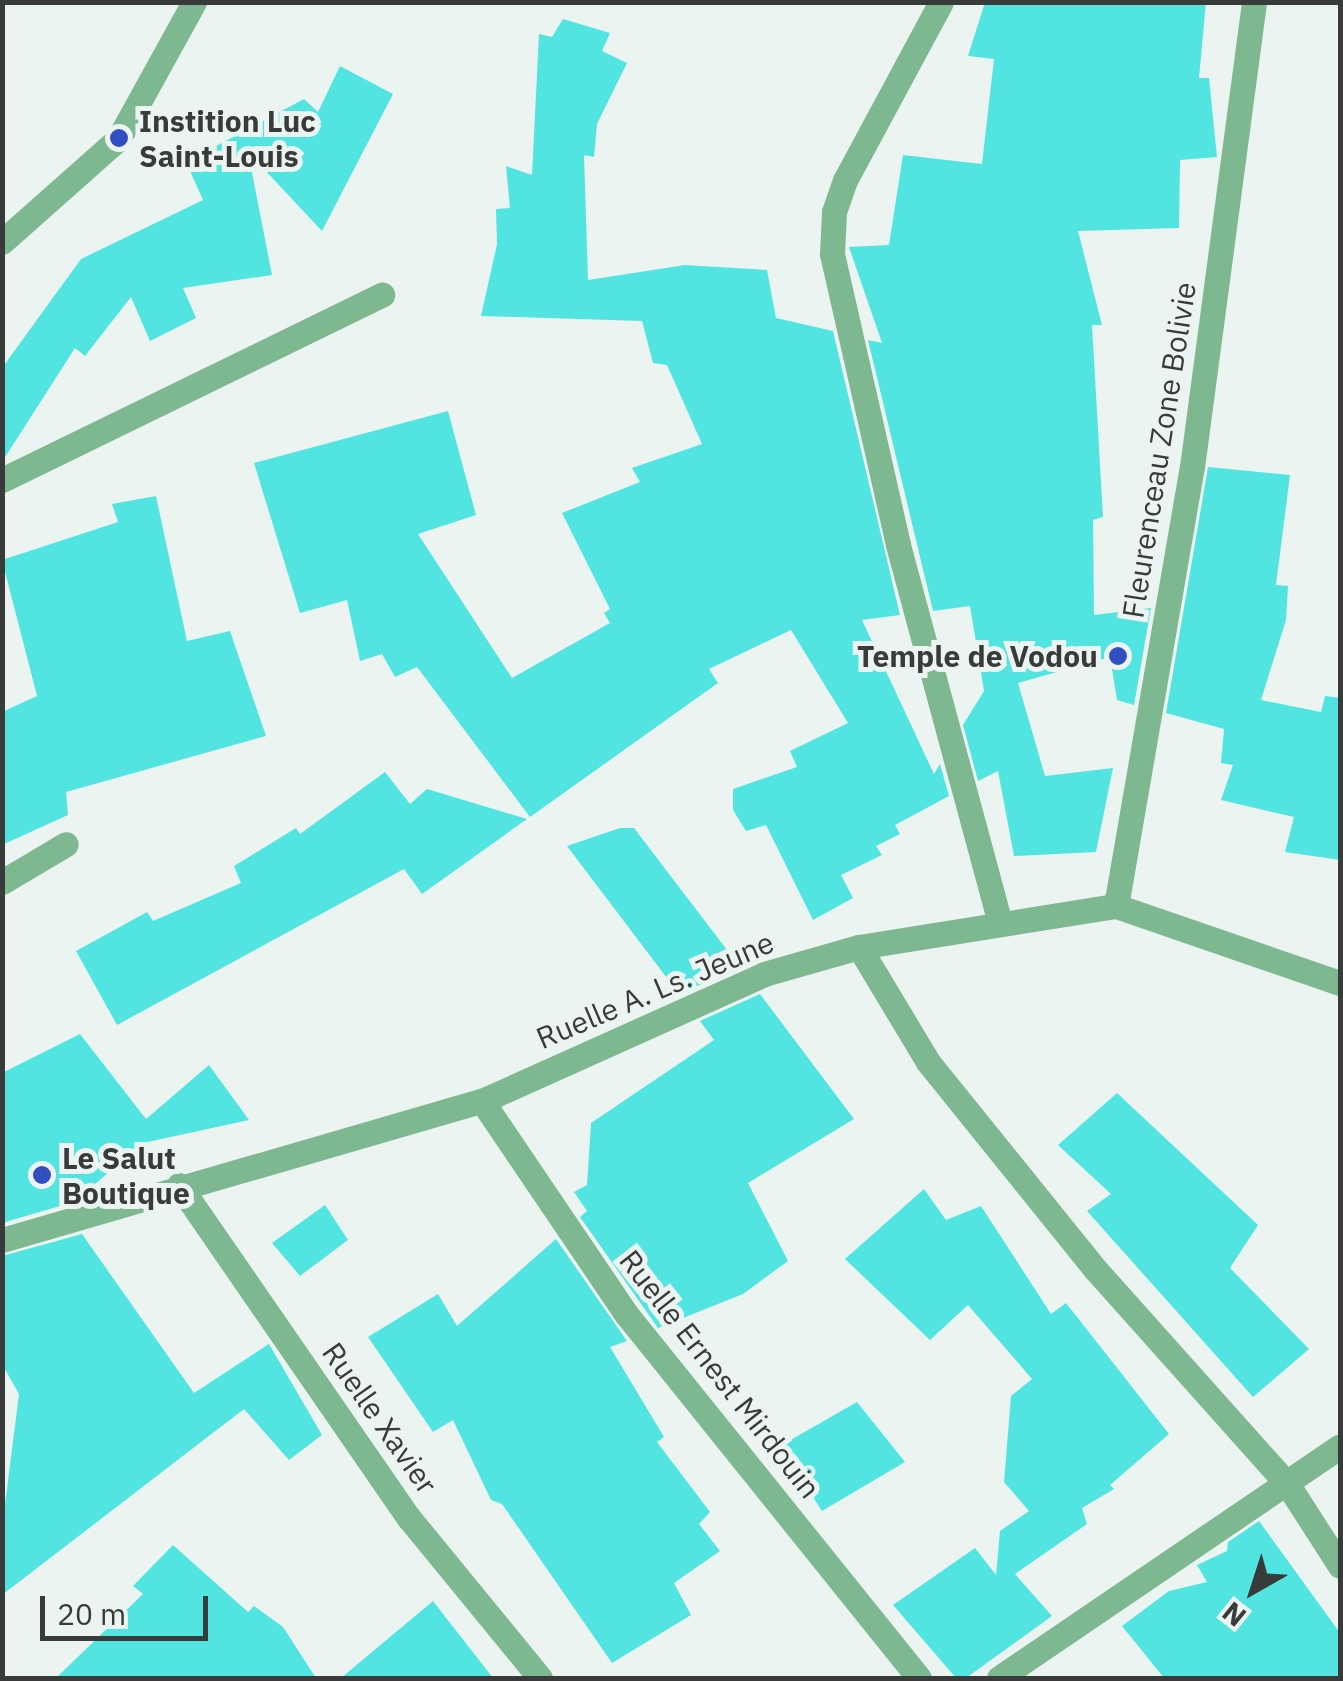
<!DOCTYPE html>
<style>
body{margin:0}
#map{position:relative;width:1343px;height:1681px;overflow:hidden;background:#ecf4f1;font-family:"IBM Plex Sans",sans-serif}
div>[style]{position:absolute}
.building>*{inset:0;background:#52e4e0}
.minor>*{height:25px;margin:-12.5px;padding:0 12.5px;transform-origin:12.5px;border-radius:12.5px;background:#7eb891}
.dots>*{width:28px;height:28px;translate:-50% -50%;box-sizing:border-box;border:5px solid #ecf4f1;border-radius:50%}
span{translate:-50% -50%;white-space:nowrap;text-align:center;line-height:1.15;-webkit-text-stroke:10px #ecf4f1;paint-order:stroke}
.poi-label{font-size:30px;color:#383b3a;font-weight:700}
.left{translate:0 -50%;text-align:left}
.right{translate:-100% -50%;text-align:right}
.street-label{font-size:30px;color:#383b3a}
.frame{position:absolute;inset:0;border:5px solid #383b3a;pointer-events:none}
.north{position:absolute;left:1203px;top:1541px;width:100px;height:100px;-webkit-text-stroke:8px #ecf4f1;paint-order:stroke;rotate:219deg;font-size:28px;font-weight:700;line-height:40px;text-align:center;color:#383b3a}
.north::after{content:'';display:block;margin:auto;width:35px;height:45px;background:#383b3a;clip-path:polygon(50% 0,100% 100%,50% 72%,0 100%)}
.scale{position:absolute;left:40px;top:1596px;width:168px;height:45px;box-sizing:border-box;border:5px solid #383b3a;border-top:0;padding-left:12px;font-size:30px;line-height:35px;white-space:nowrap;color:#383b3a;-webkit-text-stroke:8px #ecf4f1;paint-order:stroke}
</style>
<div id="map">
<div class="building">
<i style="clip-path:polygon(985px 2px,1206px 2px,1199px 78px,1209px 78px,1217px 157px,1180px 160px,1179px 228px,1078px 231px,1102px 325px,1092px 325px,1103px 517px,1093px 520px,1094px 615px,1151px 608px,1134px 705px,1117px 700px,1110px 657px,1018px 683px,1045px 776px,1113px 768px,1096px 852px,1014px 856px,998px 771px,978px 781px,963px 725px,984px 691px,970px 606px,933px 611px,868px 340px,882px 343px,849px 247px,889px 245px,903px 155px,982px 164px,994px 59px,968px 56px)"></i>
<i style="clip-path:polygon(563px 19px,610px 33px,602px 51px,627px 63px,597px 124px,594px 157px,584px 155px,588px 280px,685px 265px,767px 270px,776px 318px,833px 331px,900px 615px,862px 620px,934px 774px,940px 764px,949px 796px,895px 825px,900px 834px,876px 846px,882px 855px,841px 875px,853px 898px,813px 920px,766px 825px,746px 831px,733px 810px,733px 789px,797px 767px,790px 751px,848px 723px,791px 630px,709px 669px,718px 683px,530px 817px,417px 667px,395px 677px,382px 654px,360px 661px,347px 600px,300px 613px,254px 463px,448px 411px,476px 515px,418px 534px,512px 678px,610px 623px,604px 613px,610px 609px,562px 513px,640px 482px,632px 468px,702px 444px,667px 365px,653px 363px,642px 321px,481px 316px,497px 244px,496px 209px,510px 208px,506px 166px,532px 175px,539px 34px,552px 37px)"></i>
<i style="clip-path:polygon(340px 66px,393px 94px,322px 231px,248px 152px,272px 275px,183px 288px,196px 318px,150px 341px,131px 297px,85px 356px,75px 348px,2px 462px,2px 368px,81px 259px,203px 200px,186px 162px,304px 99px,318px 112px)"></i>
<i style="clip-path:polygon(1208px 467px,1290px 475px,1276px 585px,1288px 586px,1286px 620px,1261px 700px,1321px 712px,1325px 696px,1340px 698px,1340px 860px,1285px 852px,1294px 817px,1221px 800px,1233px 765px,1221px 763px,1224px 729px,1166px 713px)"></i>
<i style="clip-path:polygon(156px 496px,187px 641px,230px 631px,266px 736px,66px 792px,68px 815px,2px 845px,2px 712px,37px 696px,2px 560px,118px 522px,112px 504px)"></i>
<i style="clip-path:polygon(385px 772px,410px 804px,427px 789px,527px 819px,422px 894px,404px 869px,117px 1025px,76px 951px,147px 912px,153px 921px,241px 883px,234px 866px,296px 828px,300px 834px)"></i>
<i style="clip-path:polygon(620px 828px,634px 828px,740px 967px,679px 994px,567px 846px)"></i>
<i style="clip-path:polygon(760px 994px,854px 1119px,748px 1183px,788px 1261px,743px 1294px,658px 1328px,580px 1217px,587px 1211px,574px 1192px,587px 1185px,591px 1123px,714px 1040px,700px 1021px)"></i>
<i style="clip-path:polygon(80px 1034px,146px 1119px,209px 1065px,249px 1120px,143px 1143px,74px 1202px,2px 1223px,2px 1073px)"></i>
<i style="clip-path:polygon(1117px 1093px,1258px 1225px,1230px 1268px,1309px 1349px,1253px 1397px,1087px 1211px,1111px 1194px,1058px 1145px)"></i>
<i style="clip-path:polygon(924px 1189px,946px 1220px,981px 1206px,1051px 1314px,1066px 1303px,1169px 1434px,1110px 1485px,1114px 1489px,1082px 1508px,1087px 1524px,1015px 1574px,1052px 1616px,966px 1678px,956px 1678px,893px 1605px,975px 1548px,996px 1575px,1000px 1531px,1029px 1511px,1004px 1482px,1011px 1396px,1032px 1379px,968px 1305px,930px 1340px,845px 1259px)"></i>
<i style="clip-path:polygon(325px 1205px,348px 1240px,300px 1276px,272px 1243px)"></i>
<i style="clip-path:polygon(82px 1234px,194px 1393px,269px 1344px,322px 1435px,289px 1460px,244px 1409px,2px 1595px,2px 1528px,19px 1394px,2px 1364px,2px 1256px)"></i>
<i style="clip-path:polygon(556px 1239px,627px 1341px,610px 1347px,664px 1437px,657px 1442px,710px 1512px,699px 1524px,720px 1551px,674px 1583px,691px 1615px,612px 1663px,502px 1504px,491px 1500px,453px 1420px,433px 1432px,368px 1337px,438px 1294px,457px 1326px)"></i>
<i style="clip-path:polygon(857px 1402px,905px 1462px,822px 1511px,780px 1446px)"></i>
<i style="clip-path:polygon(1259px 1521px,1340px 1633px,1340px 1678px,1164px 1678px,1122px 1626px,1169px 1591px,1207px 1582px,1197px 1565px,1227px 1551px,1228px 1542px)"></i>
<i style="clip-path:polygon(173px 1545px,248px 1612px,254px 1606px,283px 1627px,316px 1678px,56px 1678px,143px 1594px,133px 1586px)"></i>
<i style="clip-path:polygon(433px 1601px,493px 1678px,341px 1678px)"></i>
</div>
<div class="minor">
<i style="left:941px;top:2px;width:202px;rotate:118.3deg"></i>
<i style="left:845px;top:180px;width:34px;rotate:109deg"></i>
<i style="left:834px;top:212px;width:42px;rotate:92.7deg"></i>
<i style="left:832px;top:254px;width:298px;rotate:77.2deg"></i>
<i style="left:898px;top:545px;width:392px;rotate:74.9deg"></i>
<i style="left:2px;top:242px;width:157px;rotate:-41.6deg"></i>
<i style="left:119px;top:138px;width:155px;rotate:-61.1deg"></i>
<i style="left:2px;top:480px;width:423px;rotate:-26deg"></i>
<i style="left:2px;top:882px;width:74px;rotate:-30.7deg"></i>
<i style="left:1116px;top:906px;width:446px;rotate:-80.2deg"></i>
<i style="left:1192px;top:467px;width:469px;rotate:-82.4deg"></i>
<i style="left:859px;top:947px;width:134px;rotate:59deg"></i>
<i style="left:928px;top:1062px;width:266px;rotate:51.1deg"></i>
<i style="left:1095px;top:1269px;width:290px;rotate:48.2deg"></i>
<i style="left:1288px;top:1485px;width:96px;rotate:57.3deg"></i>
<i style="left:482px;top:1101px;width:258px;rotate:55.9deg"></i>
<i style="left:627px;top:1315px;width:466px;rotate:51.2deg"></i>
<i style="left:179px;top:1185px;width:405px;rotate:55.4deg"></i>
<i style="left:409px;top:1518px;width:207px;rotate:50.7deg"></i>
<i style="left:2px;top:1240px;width:500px;rotate:-16.2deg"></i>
<i style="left:482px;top:1101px;width:309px;rotate:-24.2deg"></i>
<i style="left:764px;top:974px;width:99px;rotate:-15.9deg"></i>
<i style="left:859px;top:947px;width:260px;rotate:-9.1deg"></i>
<i style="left:1116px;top:906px;width:237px;rotate:19deg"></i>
<i style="left:999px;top:1678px;width:412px;rotate:-34.2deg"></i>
</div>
<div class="dots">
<i style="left:119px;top:138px;background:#314fc0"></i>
<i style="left:1118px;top:656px;background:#314fc0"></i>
<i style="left:42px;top:1175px;background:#314fc0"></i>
</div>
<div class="poi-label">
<span class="left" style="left:139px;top:138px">Instition Luc<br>Saint-Louis</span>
<span class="right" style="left:1098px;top:656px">Temple de Vodou</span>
<span class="left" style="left:62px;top:1175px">Le Salut<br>Boutique</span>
</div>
<div class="street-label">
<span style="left:1159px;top:450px;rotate:-81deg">Fleurenceau Zone Bolivie</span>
<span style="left:655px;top:990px;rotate:-23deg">Ruelle A. Ls. Jeune</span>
<span style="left:720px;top:1374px;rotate:52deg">Ruelle Ernest Mirdouin</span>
<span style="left:380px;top:1418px;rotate:55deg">Ruelle Xavier</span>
</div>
<div class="frame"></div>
<div class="north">N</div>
<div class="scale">20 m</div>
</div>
